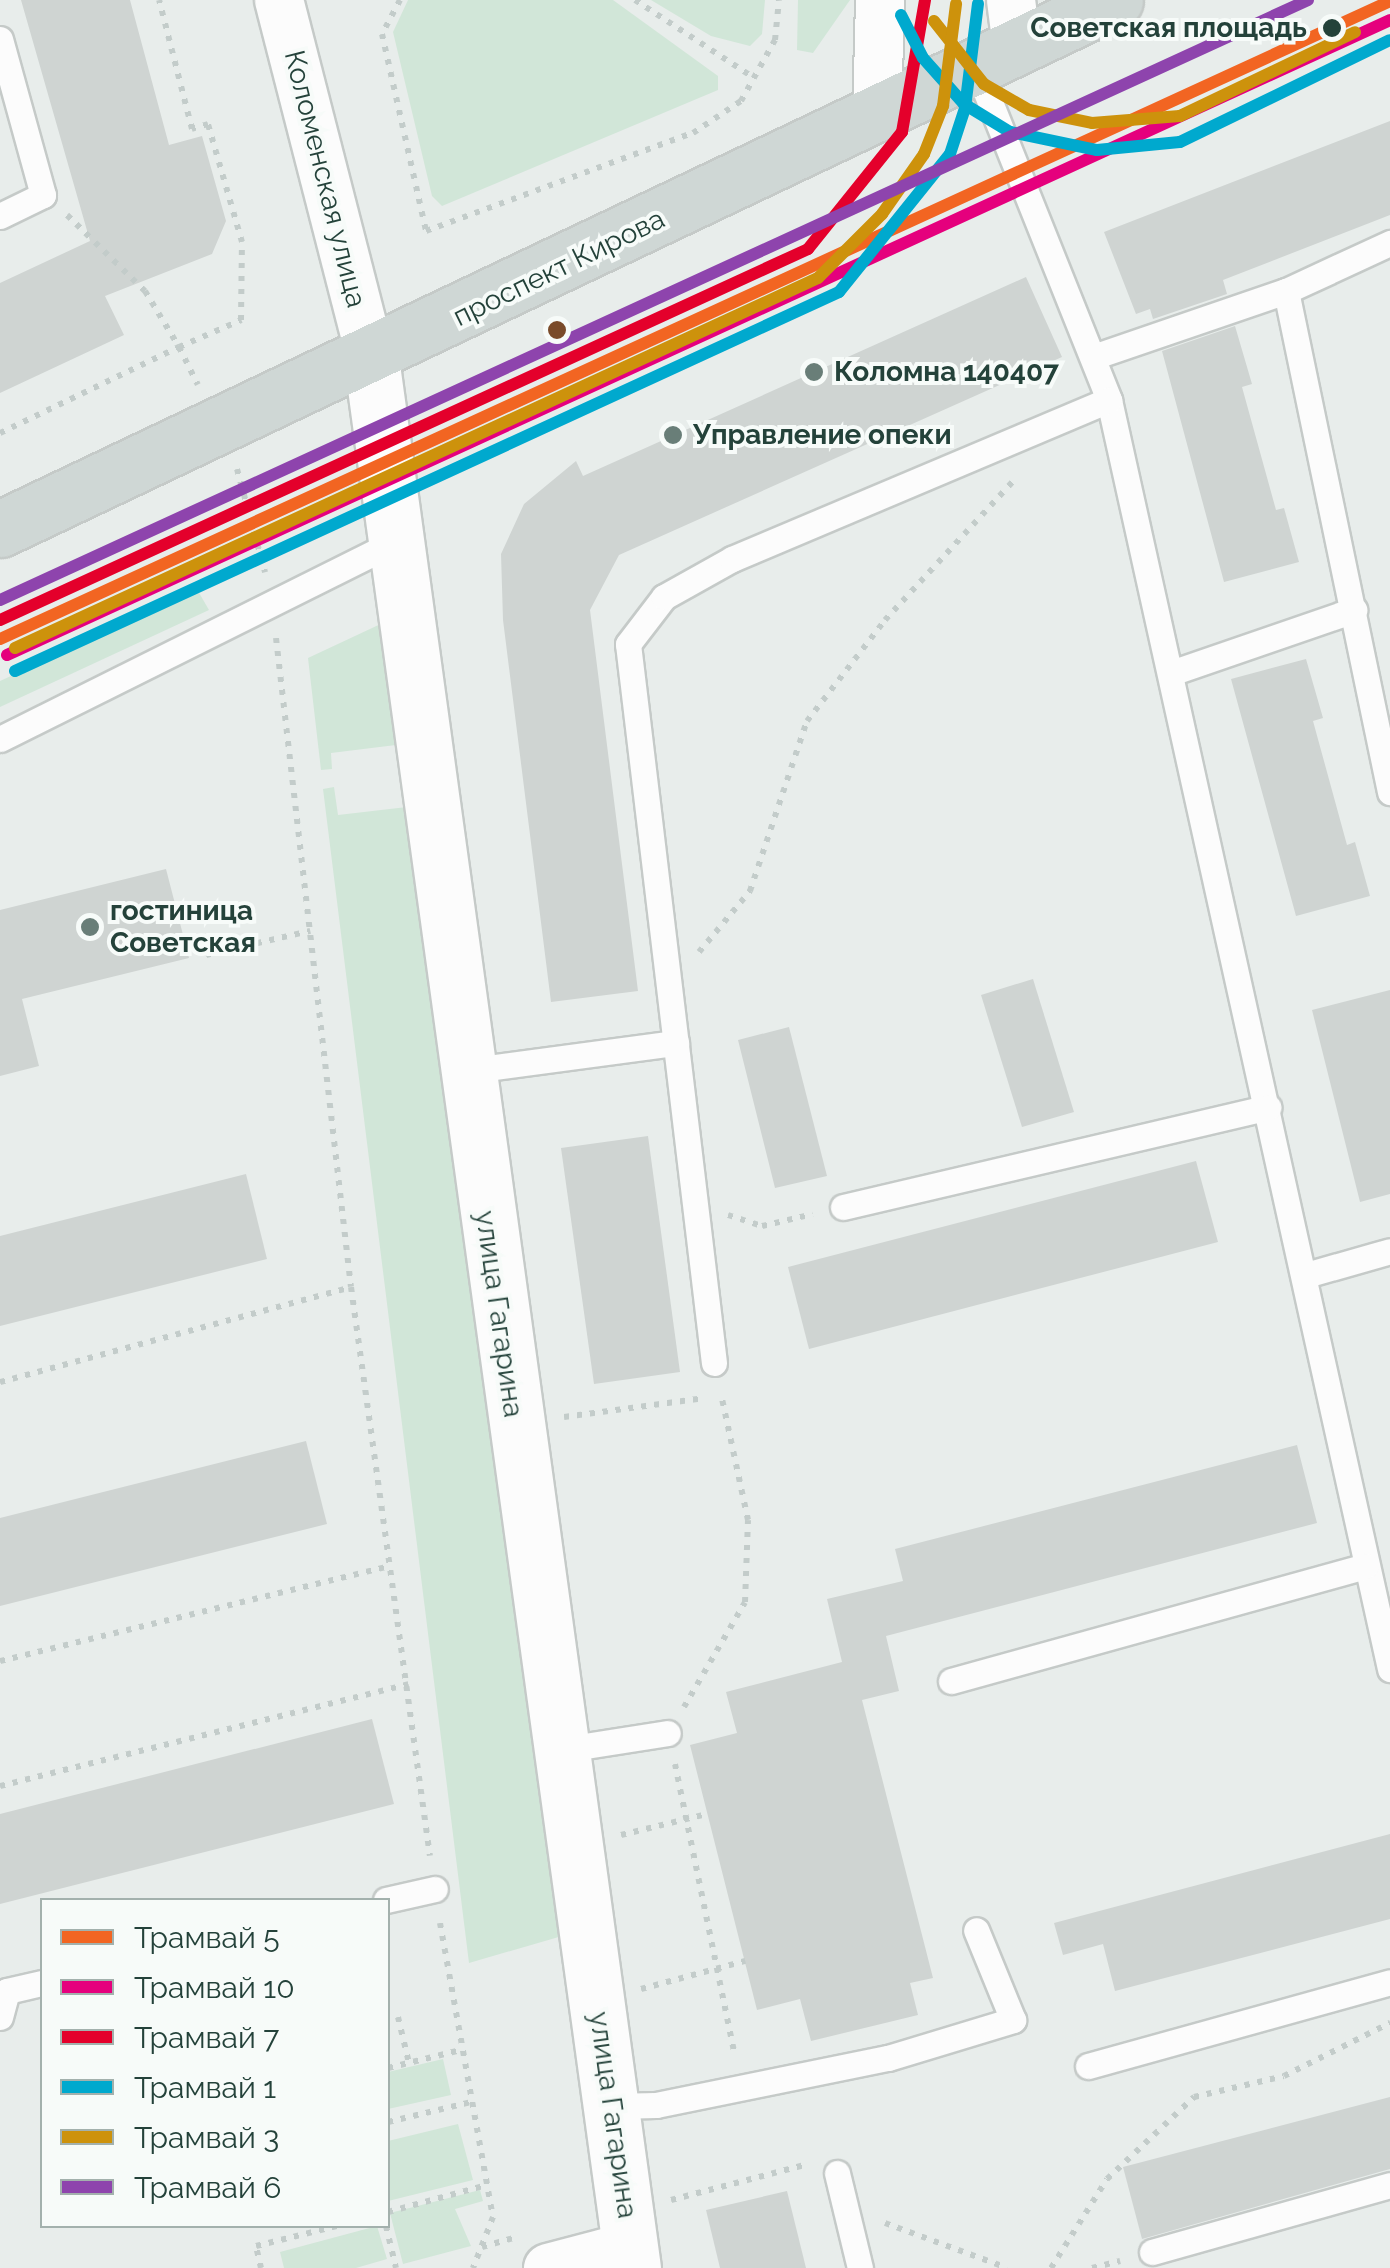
<!DOCTYPE html>
<meta charset="utf-8">
<style>
body{margin:0}
#map{position:relative;width:1390px;height:2268px;overflow:hidden;background:#e8edeb;font-family:Raleway,sans-serif}
div>[style]{position:absolute}
.green>*{inset:0;background:#d1e6d8}
.building>*{inset:0;background:#cfd4d2}
.path>*{height:6px;margin-top:-3px;transform-origin:0;background:repeating-linear-gradient(90deg,#c3ccca 0 5px,transparent 0 13px)}
.roads{filter:drop-shadow(2px 0 #c5cac8) drop-shadow(-2px 0 #c5cac8) drop-shadow(0 2px #c5cac8) drop-shadow(0 -2px #c5cac8)}
.service>*{height:25px;margin:-12.5px;padding:0 12.5px;transform-origin:12.5px;border-radius:12.5px;background:#fcfcfc}
.minor>*{height:48px;margin:-24px;padding:0 24px;transform-origin:24px;border-radius:24px;background:#fcfcfc}
.tertiary>*{height:55px;margin:-27.5px;padding:0 27.5px;transform-origin:27.5px;border-radius:27.5px;background:#fcfcfc}
.primary>*{height:55px;margin:-27.5px;padding:0 27.5px;transform-origin:27.5px;border-radius:27.5px;background:#cfd7d5}
.tram-1>*{height:12px;margin:-6px;padding:0 6px;transform-origin:6px;border-radius:6px;background:#f26522}
.tram-2>*{height:12px;margin:-6px;padding:0 6px;transform-origin:6px;border-radius:6px;background:#e5007d}
.tram-3>*{height:12px;margin:-6px;padding:0 6px;transform-origin:6px;border-radius:6px;background:#e4002b}
.tram-4>*{height:12px;margin:-6px;padding:0 6px;transform-origin:6px;border-radius:6px;background:#00a9ce}
.tram-5>*{height:12px;margin:-6px;padding:0 6px;transform-origin:6px;border-radius:6px;background:#cd920c}
.tram-6>*{height:12px;margin:-6px;padding:0 6px;transform-origin:6px;border-radius:6px;background:#8e44ad}
.dots>*{width:28px;height:28px;translate:-50% -50%;box-sizing:border-box;border:5px solid #f7fbf9;border-radius:50%}
span{translate:-50% -50%;white-space:nowrap;text-align:center;line-height:1.15;-webkit-text-stroke:8px #f7fbf9;paint-order:stroke}
.stop-label{font-size:28px;color:#24423a;font-weight:700}
.right{translate:-100% -50%;text-align:right}
.street-label{font-size:28px;color:#24423a}
.poi-label{font-size:28px;color:#24423a;font-weight:700}
.left{translate:0 -50%;text-align:left}
.legend{position:absolute;left:40px;top:1898px;width:350px;height:330px;box-sizing:border-box;background:#f7fbf9;border:2px solid #a3b1ad;margin:0;padding:12px 18px;list-style:none;font-size:30px;color:#24423a}
.legend li{display:flex;align-items:center;gap:20px;height:50px}
.legend b{width:50px;border:2px solid #a3b1ad}
</style>
<div id="map">
<div class="green">
<i style="clip-path:polygon(408px 0,613px 0,718px 76px,718px 90px,442px 206px,432px 196px,393px 32px)"></i>
<i style="clip-path:polygon(651px 0,765px 0,762px 34px,750px 46px,711px 36px)"></i>
<i style="clip-path:polygon(798px 0,850px 0,813px 53px,797px 50px)"></i>
<i style="clip-path:polygon(198px 591px,209px 610px,0 707px,0 681px)"></i>
<i style="clip-path:polygon(387px 621px,404px 744px,331px 753px,332px 769px,321px 770px,308px 658px)"></i>
<i style="clip-path:polygon(334px 787px,338px 815px,407px 807px,569px 1934px,469px 1963px,323px 789px)"></i>
<i style="clip-path:polygon(443px 2059px,451px 2095px,388px 2109px,388px 2072px)"></i>
<i style="clip-path:polygon(458px 2124px,473px 2180px,388px 2201px,388px 2141px)"></i>
<i style="clip-path:polygon(480px 2190px,483px 2201px,455px 2209px,471px 2246px,403px 2264px,390px 2213px)"></i>
<i style="clip-path:polygon(377px 2226px,387px 2259px,356px 2268px,284px 2268px,280px 2252px)"></i>
</div>
<div class="building">
<i style="clip-path:polygon(21px 0,130px 0,169px 145px,202px 136px,226px 221px,212px 254px,105px 296px,124px 335px,0 393px,0 283px,90px 241px)"></i>
<i style="clip-path:polygon(1390px 121px,1390px 215px,1223px 280px,1227px 294px,1153px 319px,1150px 309px,1136px 314px,1104px 232px)"></i>
<i style="clip-path:polygon(1026px 277px,1062px 357px,619px 555px,590px 610px,638px 991px,551px 1002px,503px 620px,501px 554px,524px 504px,576px 461px,583px 476px)"></i>
<i style="clip-path:polygon(1235px 326px,1252px 384px,1242px 387px,1276px 510px,1284px 508px,1299px 562px,1224px 582px,1162px 351px)"></i>
<i style="clip-path:polygon(1306px 659px,1323px 718px,1313px 721px,1347px 845px,1355px 842px,1370px 896px,1296px 916px,1231px 679px)"></i>
<i style="clip-path:polygon(166px 869px,189px 958px,22px 999px,39px 1066px,0 1076px,0 910px)"></i>
<i style="clip-path:polygon(1033px 979px,1074px 1112px,1022px 1127px,981px 995px)"></i>
<i style="clip-path:polygon(1390px 990px,1390px 1194px,1360px 1202px,1312px 1010px)"></i>
<i style="clip-path:polygon(789px 1027px,827px 1176px,775px 1188px,738px 1040px)"></i>
<i style="clip-path:polygon(648px 1136px,680px 1372px,594px 1384px,561px 1148px)"></i>
<i style="clip-path:polygon(1196px 1161px,1218px 1242px,809px 1349px,788px 1267px)"></i>
<i style="clip-path:polygon(246px 1174px,267px 1259px,0 1326px,0 1236px)"></i>
<i style="clip-path:polygon(306px 1441px,327px 1524px,0 1606px,0 1518px)"></i>
<i style="clip-path:polygon(1297px 1445px,1317px 1523px,886px 1636px,899px 1691px,862px 1700px,933px 1978px,910px 1983px,918px 2015px,811px 2041px,800px 1999px,757px 2010px,690px 1745px,737px 1733px,726px 1692px,842px 1662px,827px 1599px,903px 1581px,895px 1549px)"></i>
<i style="clip-path:polygon(372px 1719px,394px 1804px,0 1904px,0 1814px)"></i>
<i style="clip-path:polygon(1390px 1834px,1390px 1919px,1115px 1991px,1103px 1944px,1063px 1955px,1054px 1923px)"></i>
<i style="clip-path:polygon(1390px 2097px,1390px 2169px,1142px 2239px,1123px 2167px)"></i>
<i style="clip-path:polygon(787px 2191px,806px 2268px,720px 2268px,706px 2210px)"></i>
</div>
<div class="path">
<i style="left:400px;top:0;width:38px;rotate:118deg"></i>
<i style="left:382px;top:34px;width:202px;rotate:77.4deg"></i>
<i style="left:426px;top:231px;width:284px;rotate:-20.2deg"></i>
<i style="left:693px;top:133px;width:58px;rotate:-33.7deg"></i>
<i style="left:741px;top:101px;width:70px;rotate:-60.9deg"></i>
<i style="left:775px;top:40px;width:40px;rotate:-84.3deg"></i>
<i style="left:635px;top:0;width:142px;rotate:33.2deg"></i>
<i style="left:67px;top:215px;width:109px;rotate:44.3deg"></i>
<i style="left:145px;top:291px;width:66px;rotate:58.7deg"></i>
<i style="left:179px;top:347px;width:68px;rotate:-23.5deg"></i>
<i style="left:241px;top:320px;width:78px;rotate:-89.3deg"></i>
<i style="left:242px;top:242px;width:123px;rotate:-106.1deg"></i>
<i style="left:208px;top:124px;width:17px;rotate:163deg"></i>
<i style="left:192px;top:129px;width:133px;rotate:-104.3deg"></i>
<i style="left:0;top:433px;width:199px;rotate:-25.7deg"></i>
<i style="left:179px;top:347px;width:42px;rotate:63.4deg"></i>
<i style="left:237px;top:469px;width:107px;rotate:74.8deg"></i>
<i style="left:276px;top:638px;width:653px;rotate:83.41deg"></i>
<i style="left:351px;top:1287px;width:574px;rotate:82.1deg"></i>
<i style="left:185px;top:944px;width:24px;rotate:28deg"></i>
<i style="left:206px;top:955px;width:107px;rotate:-13deg"></i>
<i style="left:699px;top:952px;width:80px;rotate:-50.1deg"></i>
<i style="left:750px;top:891px;width:179px;rotate:-71.5deg"></i>
<i style="left:807px;top:721px;width:128px;rotate:-52.3deg"></i>
<i style="left:885px;top:620px;width:192px;rotate:-47.3deg"></i>
<i style="left:728px;top:1215px;width:36px;rotate:18deg"></i>
<i style="left:762px;top:1226px;width:52px;rotate:-13.2deg"></i>
<i style="left:0;top:1382px;width:364px;rotate:-15.1deg"></i>
<i style="left:564px;top:1417px;width:142px;rotate:-7.7deg"></i>
<i style="left:0;top:1661px;width:402px;rotate:-13.7deg"></i>
<i style="left:684px;top:1707px;width:121px;rotate:-59.8deg"></i>
<i style="left:745px;top:1602px;width:82px;rotate:-87.9deg"></i>
<i style="left:748px;top:1520px;width:129px;rotate:-102.1deg"></i>
<i style="left:675px;top:1764px;width:298px;rotate:78.4deg"></i>
<i style="left:0;top:1786px;width:421px;rotate:-14deg"></i>
<i style="left:621px;top:1835px;width:89px;rotate:-13.7deg"></i>
<i style="left:440px;top:1923px;width:299px;rotate:79.8deg"></i>
<i style="left:493px;top:2217px;width:55px;rotate:111.4deg"></i>
<i style="left:641px;top:1989px;width:108px;rotate:-15.1deg"></i>
<i style="left:398px;top:2017px;width:47px;rotate:76.6deg"></i>
<i style="left:388px;top:2068px;width:75px;rotate:-13.9deg"></i>
<i style="left:388px;top:2122px;width:85px;rotate:-13.5deg"></i>
<i style="left:671px;top:2200px;width:138px;rotate:-14.7deg"></i>
<i style="left:388px;top:2212px;width:103px;rotate:-15.3deg"></i>
<i style="left:885px;top:2223px;width:130px;rotate:20.2deg"></i>
<i style="left:386px;top:2226px;width:43px;rotate:76.6deg"></i>
<i style="left:482px;top:2247px;width:32px;rotate:-16deg"></i>
<i style="left:261px;top:2268px;width:23px;rotate:-103deg"></i>
<i style="left:256px;top:2246px;width:83px;rotate:-13.9deg"></i>
<i style="left:1051px;top:2268px;width:105px;rotate:-57.8deg"></i>
<i style="left:1107px;top:2179px;width:120px;rotate:-43.3deg"></i>
<i style="left:1194px;top:2097px;width:92px;rotate:-13.1deg"></i>
<i style="left:1284px;top:2076px;width:119px;rotate:-26.6deg"></i>
<i style="left:1092px;top:2268px;width:29px;rotate:-14deg"></i>
</div>
<div class="roads">
<div class="service">
<i style="left:0;top:39px;width:162px;rotate:74.6deg"></i>
<i style="left:43px;top:195px;width:48px;rotate:154deg"></i>
<i style="left:976px;top:67px;width:359px;rotate:68.2deg"></i>
<i style="left:1109px;top:400px;width:1300px;rotate:77.51deg"></i>
<i style="left:1286px;top:291px;width:512px;rotate:78.27deg"></i>
<i style="left:1096px;top:356px;width:201px;rotate:-18.9deg"></i>
<i style="left:1286px;top:291px;width:115px;rotate:-24.8deg"></i>
<i style="left:1171px;top:673px;width:194px;rotate:-19deg"></i>
<i style="left:0;top:739px;width:444px;rotate:-26.5deg"></i>
<i style="left:465px;top:1071px;width:213px;rotate:-7.6deg"></i>
<i style="left:843px;top:1207px;width:437px;rotate:-13.2deg"></i>
<i style="left:1306px;top:1275px;width:87px;rotate:-15.9deg"></i>
<i style="left:714px;top:1363px;width:724px;rotate:-96.82deg"></i>
<i style="left:628px;top:644px;width:59px;rotate:-52.5deg"></i>
<i style="left:664px;top:597px;width:78px;rotate:-29.2deg"></i>
<i style="left:732px;top:559px;width:409px;rotate:-22.9deg"></i>
<i style="left:951px;top:1681px;width:430px;rotate:-15.5deg"></i>
<i style="left:560px;top:1750px;width:109px;rotate:-8.9deg"></i>
<i style="left:386px;top:1900px;width:50px;rotate:-12.7deg"></i>
<i style="left:0;top:2017px;width:27px;rotate:-75deg"></i>
<i style="left:7px;top:1991px;width:36px;rotate:-13deg"></i>
<i style="left:1088px;top:2066px;width:313px;rotate:-15.5deg"></i>
<i style="left:613px;top:2106px;width:43px;rotate:-1.3deg"></i>
<i style="left:656px;top:2105px;width:237px;rotate:-11.5deg"></i>
<i style="left:888px;top:2058px;width:131px;rotate:-16.9deg"></i>
<i style="left:1013px;top:2020px;width:97px;rotate:-112.3deg"></i>
<i style="left:837px;top:2173px;width:98px;rotate:76.4deg"></i>
<i style="left:1152px;top:2252px;width:247px;rotate:-15.7deg"></i>
</div>
<div class="minor">
<i style="left:279px;top:0;width:370px;rotate:75.6deg"></i>
<i style="left:1011px;top:0;width:47px;rotate:82.7deg"></i>
<i style="left:877px;top:115px;width:115px;rotate:-88.5deg"></i>
<i style="left:548px;top:2268px;width:86px;rotate:-14.8deg"></i>
</div>
<div class="tertiary">
<i style="left:371px;top:358px;width:1928px;rotate:82.19deg"></i>
</div>
<div class="primary">
<i style="left:0;top:529px;width:1234px;rotate:-25.38deg"></i>
</div>
</div>
<div class="tram-1">
<i style="left:0;top:639px;width:1529px;rotate:-24.65deg"></i>
</div>
<div class="tram-2">
<i style="left:7px;top:655px;width:1522px;rotate:-24.66deg"></i>
</div>
<div class="tram-3">
<i style="left:0;top:620px;width:889px;rotate:-24.66deg"></i>
<i style="left:808px;top:249px;width:150px;rotate:-51.2deg"></i>
<i style="left:902px;top:132px;width:134px;rotate:-80.1deg"></i>
</div>
<div class="tram-4">
<i style="left:901px;top:15px;width:48px;rotate:62.9deg"></i>
<i style="left:923px;top:58px;width:62px;rotate:48.3deg"></i>
<i style="left:964px;top:104px;width:54px;rotate:31.3deg"></i>
<i style="left:1010px;top:132px;width:89px;rotate:11.7deg"></i>
<i style="left:1097px;top:150px;width:83px;rotate:-5.5deg"></i>
<i style="left:1180px;top:142px;width:233px;rotate:-25.9deg"></i>
<i style="left:15px;top:671px;width:907px;rotate:-24.7deg"></i>
<i style="left:839px;top:292px;width:177px;rotate:-51.2deg"></i>
<i style="left:950px;top:154px;width:48px;rotate:-71.9deg"></i>
<i style="left:965px;top:108px;width:105px;rotate:-82.9deg"></i>
</div>
<div class="tram-5">
<i style="left:934px;top:21px;width:80px;rotate:51.6deg"></i>
<i style="left:984px;top:84px;width:52px;rotate:30deg"></i>
<i style="left:1029px;top:110px;width:64px;rotate:11.7deg"></i>
<i style="left:1092px;top:123px;width:88px;rotate:-4.5deg"></i>
<i style="left:1180px;top:116px;width:194px;rotate:-25.6deg"></i>
<i style="left:15px;top:648px;width:884px;rotate:-24.74deg"></i>
<i style="left:818px;top:278px;width:91px;rotate:-45deg"></i>
<i style="left:882px;top:214px;width:73px;rotate:-55deg"></i>
<i style="left:924px;top:154px;width:52px;rotate:-68.4deg"></i>
<i style="left:943px;top:106px;width:103px;rotate:-82.7deg"></i>
</div>
<div class="tram-6">
<i style="left:0;top:600px;width:1439px;rotate:-24.64deg"></i>
</div>
<div class="dots">
<i style="left:1332px;top:28px;background:#24423a"></i>
<i style="left:557px;top:330px;background:#7a4b2a"></i>
<i style="left:814px;top:372px;background:#697e78"></i>
<i style="left:673px;top:435px;background:#697e78"></i>
<i style="left:90px;top:927px;background:#697e78"></i>
</div>
<div class="stop-label">
<span class="right" style="left:1307px;top:28px">Советская площадь</span>
</div>
<div class="street-label">
<span style="left:325px;top:179px;rotate:76deg">Коломенская улица</span>
<span style="left:559px;top:268px;rotate:-26deg">проспект Кирова</span>
<span style="left:499px;top:1314px;rotate:82deg">улица Гагарина</span>
<span style="left:613px;top:2115px;rotate:82deg">улица Гагарина</span>
</div>
<div class="poi-label">
<span class="left" style="left:834px;top:372px">Коломна 140407</span>
<span class="left" style="left:693px;top:435px">Управление опеки</span>
<span class="left" style="left:110px;top:927px">гостиница<br>Советская</span>
</div>
<ul class="legend">
<li><b style="height:12px;background:#f26522"></b>Трамвай 5</li>
<li><b style="height:12px;background:#e5007d"></b>Трамвай 10</li>
<li><b style="height:12px;background:#e4002b"></b>Трамвай 7</li>
<li><b style="height:12px;background:#00a9ce"></b>Трамвай 1</li>
<li><b style="height:12px;background:#cd920c"></b>Трамвай 3</li>
<li><b style="height:12px;background:#8e44ad"></b>Трамвай 6</li>
</ul>
</div>
